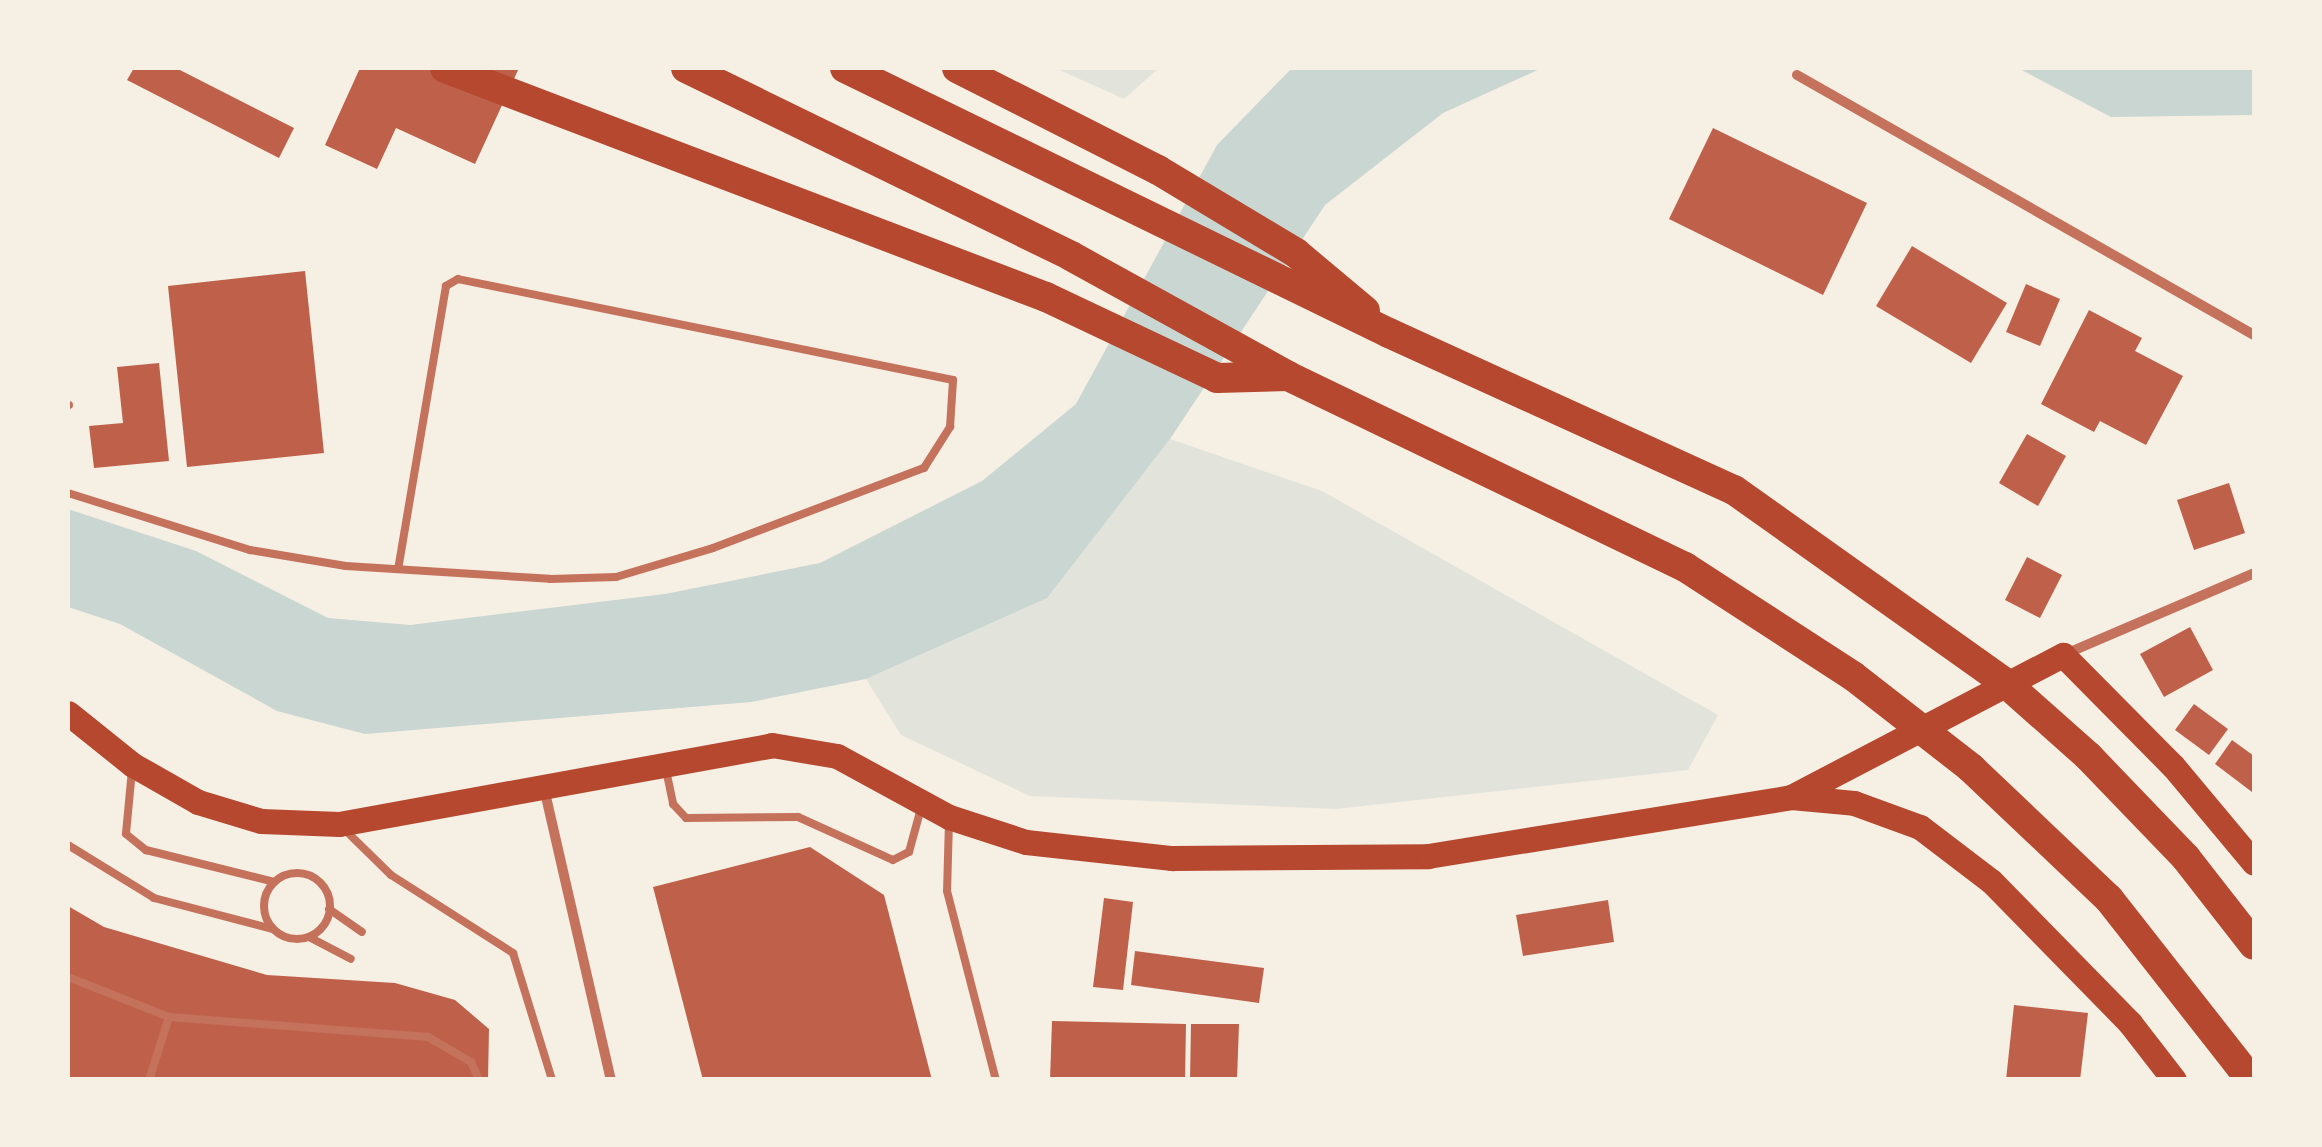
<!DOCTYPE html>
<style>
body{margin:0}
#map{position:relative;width:2322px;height:1147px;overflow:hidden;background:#f6efe4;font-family:Jost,sans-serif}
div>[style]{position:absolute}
.green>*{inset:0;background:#e2e4dc}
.water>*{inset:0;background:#c9d6d2}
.building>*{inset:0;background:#bf614a}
.service>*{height:8px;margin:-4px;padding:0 4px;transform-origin:4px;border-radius:4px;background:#c5725c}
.service>.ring{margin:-4px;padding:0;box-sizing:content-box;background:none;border:8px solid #c5725c;border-radius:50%}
.minor>*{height:10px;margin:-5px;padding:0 5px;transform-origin:5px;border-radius:5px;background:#c5725c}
.primary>*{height:25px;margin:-12.5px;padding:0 12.5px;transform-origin:12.5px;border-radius:12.5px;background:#b5482f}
.motorway>*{height:30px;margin:-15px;padding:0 15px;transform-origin:15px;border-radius:15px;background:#b5482f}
span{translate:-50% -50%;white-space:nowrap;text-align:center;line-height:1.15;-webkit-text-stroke:9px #f6efe4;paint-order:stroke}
.frame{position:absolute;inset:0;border:70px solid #f6efe4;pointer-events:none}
</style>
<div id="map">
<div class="green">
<i style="clip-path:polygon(1055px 68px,1159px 68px,1124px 99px)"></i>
<i style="clip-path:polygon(1170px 439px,1322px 491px,1718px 715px,1688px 770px,1336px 809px,1030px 796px,901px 735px,866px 679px,1047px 597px)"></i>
</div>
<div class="water">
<i style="clip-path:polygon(1292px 68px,1542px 68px,1443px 113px,1325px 205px,1170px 439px,1047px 598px,866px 679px,751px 702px,365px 734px,277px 711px,120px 624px,68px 607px,68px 509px,196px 551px,328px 618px,410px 625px,665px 594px,820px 563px,982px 481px,1076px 404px,1217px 145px)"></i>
<i style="clip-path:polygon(2018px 68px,2254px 68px,2254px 115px,2111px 117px)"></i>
</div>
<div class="building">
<i style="clip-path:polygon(134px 68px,176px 68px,294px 128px,279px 158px,127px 80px)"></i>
<i style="clip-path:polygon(360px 68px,519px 68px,475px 164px,396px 128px,377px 169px,325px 145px)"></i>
<i style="clip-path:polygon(1713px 128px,1867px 203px,1823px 295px,1669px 219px)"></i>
<i style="clip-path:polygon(1912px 246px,2007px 303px,1971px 363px,1876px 306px)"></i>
<i style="clip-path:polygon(305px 271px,324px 453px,187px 467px,168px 286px)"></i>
<i style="clip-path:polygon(2026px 284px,2060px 299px,2040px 346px,2006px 332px)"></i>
<i style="clip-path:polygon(2089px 310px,2142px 338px,2135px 351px,2183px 376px,2146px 445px,2100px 421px,2094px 432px,2041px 404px)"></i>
<i style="clip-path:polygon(159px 363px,169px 461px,94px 468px,89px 426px,123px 423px,117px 367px)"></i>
<i style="clip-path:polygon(2027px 434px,2066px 456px,2038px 506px,1999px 483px)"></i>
<i style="clip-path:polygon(2229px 483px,2245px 533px,2194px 550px,2177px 500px)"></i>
<i style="clip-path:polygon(2027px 557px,2062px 575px,2040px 618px,2005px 600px)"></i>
<i style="clip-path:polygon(2190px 627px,2213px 670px,2164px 697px,2140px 654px)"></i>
<i style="clip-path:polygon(2194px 704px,2228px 729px,2209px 755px,2175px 730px)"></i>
<i style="clip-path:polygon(2232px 740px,2254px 756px,2252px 792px,2215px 764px)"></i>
<i style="clip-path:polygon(810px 847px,884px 895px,932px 1080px,703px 1080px,653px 887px)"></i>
<i style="clip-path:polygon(1104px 898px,1133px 902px,1123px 990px,1093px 987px)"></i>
<i style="clip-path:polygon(1608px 900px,1614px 942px,1523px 956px,1516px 915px)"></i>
<i style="clip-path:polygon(68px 906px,104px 927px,267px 975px,395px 983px,455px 1000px,489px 1029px,488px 1080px,68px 1080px)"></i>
<i style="clip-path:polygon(1135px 951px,1264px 968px,1259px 1003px,1131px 985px)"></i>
<i style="clip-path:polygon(2014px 1005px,2088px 1013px,2080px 1080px,2006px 1080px)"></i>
<i style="clip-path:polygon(1052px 1021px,1186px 1024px,1185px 1080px,1050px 1080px)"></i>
<i style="clip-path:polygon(1191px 1024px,1239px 1024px,1237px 1080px,1190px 1080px)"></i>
</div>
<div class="service">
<i style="left:68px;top:405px;width:1px"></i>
<i style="left:68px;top:493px;width:191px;rotate:17.4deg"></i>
<i style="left:250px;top:550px;width:97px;rotate:9.5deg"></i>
<i style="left:346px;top:566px;width:204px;rotate:3.6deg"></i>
<i style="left:550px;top:579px;width:66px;rotate:-1.7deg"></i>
<i style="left:616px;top:577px;width:101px;rotate:-16.6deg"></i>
<i style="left:713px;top:548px;width:226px;rotate:-20.8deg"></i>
<i style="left:924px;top:468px;width:49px;rotate:-57.6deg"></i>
<i style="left:950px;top:427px;width:47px;rotate:-86.3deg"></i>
<i style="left:953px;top:380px;width:505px;rotate:-168.47deg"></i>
<i style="left:458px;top:279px;width:14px;rotate:150deg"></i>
<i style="left:446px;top:286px;width:287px;rotate:99.6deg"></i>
<i style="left:132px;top:770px;width:64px;rotate:95.4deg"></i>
<i style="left:126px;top:834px;width:26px;rotate:39deg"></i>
<i style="left:146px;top:850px;width:132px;rotate:14deg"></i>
<i style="left:666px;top:770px;width:35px;rotate:78deg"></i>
<i style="left:673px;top:804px;width:19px;rotate:47deg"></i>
<i style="left:686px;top:818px;width:112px;rotate:-0.5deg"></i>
<i style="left:798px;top:817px;width:104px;rotate:24.4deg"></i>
<i style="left:893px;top:860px;width:18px;rotate:-27deg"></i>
<i style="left:909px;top:852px;width:46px;rotate:-74.7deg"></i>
<i style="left:949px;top:821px;width:70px;rotate:91.6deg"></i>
<i style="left:947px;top:891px;width:195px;rotate:75.5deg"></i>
<i style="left:343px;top:828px;width:67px;rotate:44.4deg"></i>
<i style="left:391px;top:875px;width:145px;rotate:32.6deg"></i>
<i style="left:513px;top:953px;width:133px;rotate:72.9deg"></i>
<i style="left:68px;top:845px;width:101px;rotate:31.6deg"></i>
<i style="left:154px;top:898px;width:123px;rotate:14.6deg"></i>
<i class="ring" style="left:264px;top:873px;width:58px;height:58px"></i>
<i style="left:329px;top:909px;width:40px;rotate:34.9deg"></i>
<i style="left:309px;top:937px;width:47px;rotate:27.6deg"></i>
<i style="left:68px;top:977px;width:109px;rotate:21.6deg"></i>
<i style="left:169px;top:1017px;width:260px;rotate:4.4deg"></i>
<i style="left:428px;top:1037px;width:50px;rotate:30.2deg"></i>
<i style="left:471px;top:1062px;width:20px;rotate:66deg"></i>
<i style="left:149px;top:1080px;width:66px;rotate:-72.4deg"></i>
</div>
<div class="minor">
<i style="left:1797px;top:75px;width:526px;rotate:29.64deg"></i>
<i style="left:2063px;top:655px;width:208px;rotate:-23.2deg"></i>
<i style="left:544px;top:788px;width:300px;rotate:77.1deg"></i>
</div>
<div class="primary">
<i style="left:68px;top:713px;width:83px;rotate:38.7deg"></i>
<i style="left:133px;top:765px;width:75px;rotate:29.6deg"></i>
<i style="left:198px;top:802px;width:66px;rotate:16.8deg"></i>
<i style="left:261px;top:821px;width:78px;rotate:2.2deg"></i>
<i style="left:339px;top:824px;width:440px;rotate:-10.3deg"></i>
<i style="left:772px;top:745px;width:66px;rotate:9.6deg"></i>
<i style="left:837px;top:756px;width:128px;rotate:28.6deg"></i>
<i style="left:949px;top:817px;width:81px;rotate:18deg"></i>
<i style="left:1026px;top:842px;width:147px;rotate:6.3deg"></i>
<i style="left:1172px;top:858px;width:256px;rotate:-0.4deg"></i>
<i style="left:1428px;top:856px;width:368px;rotate:-9.2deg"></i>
<i style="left:1791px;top:797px;width:63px;rotate:5.4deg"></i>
<i style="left:1854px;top:803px;width:70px;rotate:20deg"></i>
<i style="left:1920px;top:827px;width:89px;rotate:37.3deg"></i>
<i style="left:1991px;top:881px;width:199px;rotate:45.6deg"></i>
<i style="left:2130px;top:1023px;width:72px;rotate:52.3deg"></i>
<i style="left:1791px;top:797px;width:307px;rotate:-27.6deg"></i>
<i style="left:2063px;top:655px;width:156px;rotate:45.3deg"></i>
<i style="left:2173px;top:766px;width:126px;rotate:50.1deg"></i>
</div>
<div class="motorway">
<i style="left:445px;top:68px;width:643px;rotate:20.86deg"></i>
<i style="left:1046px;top:297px;width:189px;rotate:25.3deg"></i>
<i style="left:1217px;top:378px;width:71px;rotate:-1.6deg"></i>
<i style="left:686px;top:68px;width:428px;rotate:26deg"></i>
<i style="left:1071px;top:256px;width:248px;rotate:28.9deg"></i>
<i style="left:1288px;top:376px;width:441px;rotate:25.7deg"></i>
<i style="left:1685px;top:567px;width:200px;rotate:33deg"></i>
<i style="left:1853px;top:676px;width:150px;rotate:37.9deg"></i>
<i style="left:1971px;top:768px;width:190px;rotate:43.5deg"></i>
<i style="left:2109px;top:899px;width:230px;rotate:51.9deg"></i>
<i style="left:845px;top:68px;width:605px;rotate:25.97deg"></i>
<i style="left:1389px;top:333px;width:379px;rotate:24.5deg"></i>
<i style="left:1734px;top:490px;width:336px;rotate:35.4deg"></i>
<i style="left:2008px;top:685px;width:107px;rotate:41.6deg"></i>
<i style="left:2088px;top:756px;width:141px;rotate:46.1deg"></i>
<i style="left:2186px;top:858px;width:110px;rotate:52deg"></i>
<i style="left:957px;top:68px;width:225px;rotate:26.9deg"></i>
<i style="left:1158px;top:170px;width:161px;rotate:31deg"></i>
<i style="left:1296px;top:253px;width:90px;rotate:40deg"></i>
</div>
<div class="frame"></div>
</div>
